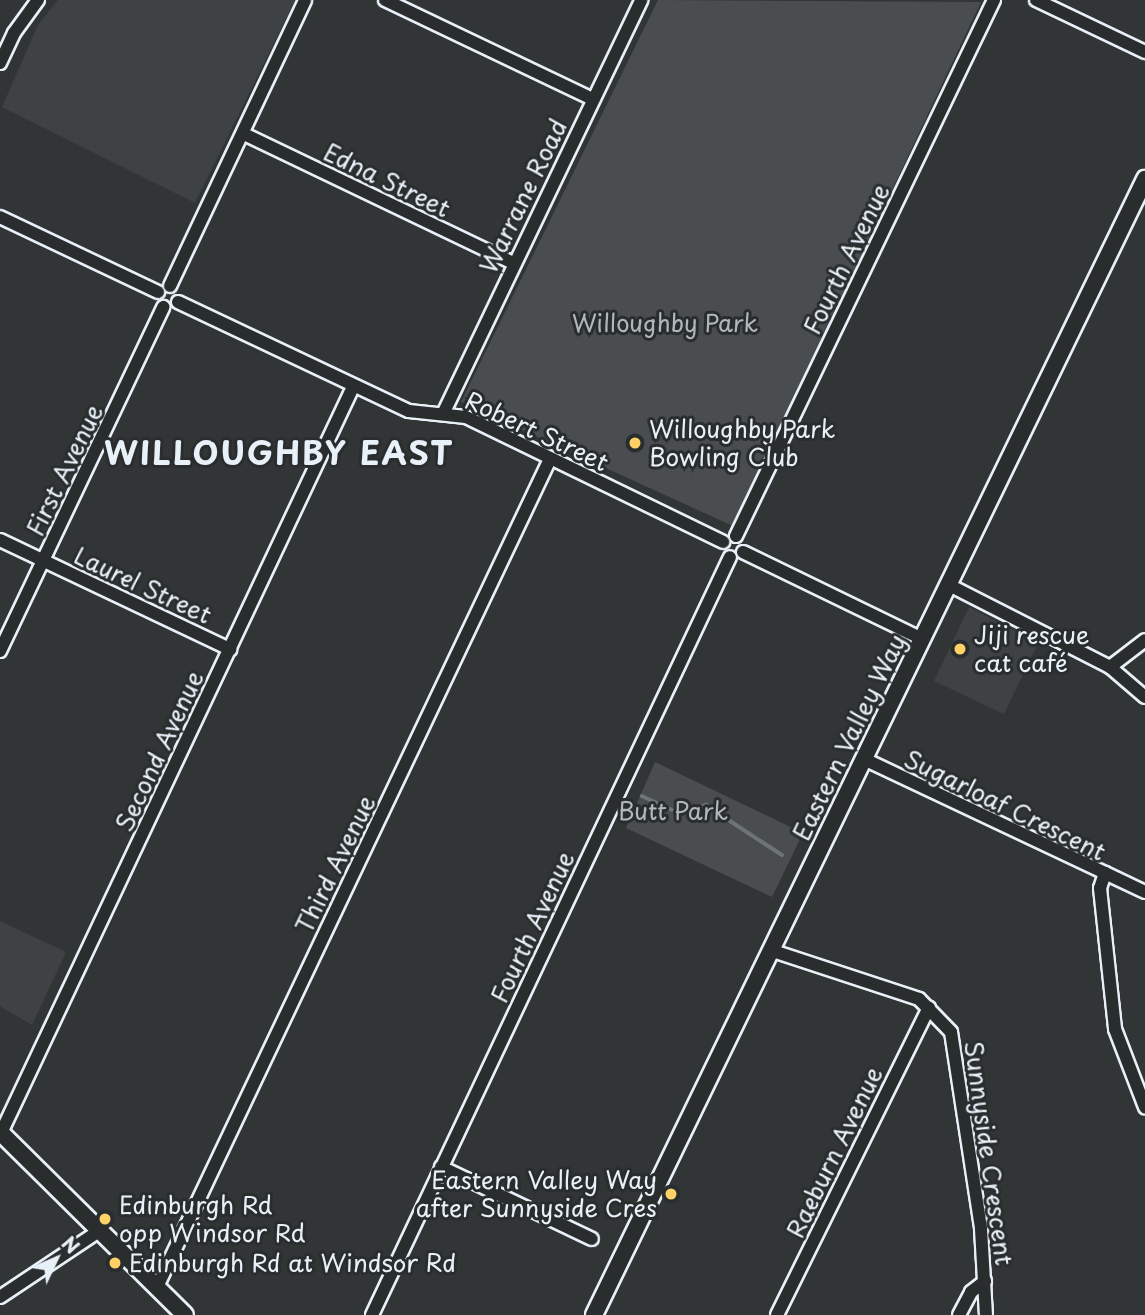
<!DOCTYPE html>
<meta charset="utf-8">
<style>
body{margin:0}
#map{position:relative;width:1145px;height:1315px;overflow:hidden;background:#323536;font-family:"Playpen Sans",sans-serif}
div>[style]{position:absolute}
.built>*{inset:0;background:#3f4244}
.green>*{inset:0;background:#494d4f}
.stream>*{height:3.5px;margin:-1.75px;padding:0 1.75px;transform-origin:1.75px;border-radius:1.75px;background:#6e7376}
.roads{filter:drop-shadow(2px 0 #e8f1f8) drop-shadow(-2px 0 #e8f1f8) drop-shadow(0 2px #e8f1f8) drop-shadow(0 -2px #e8f1f8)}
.minor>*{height:12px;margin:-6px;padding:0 6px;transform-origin:6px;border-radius:6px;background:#2a2d2e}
.major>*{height:16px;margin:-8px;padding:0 8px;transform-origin:8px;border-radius:8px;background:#2a2d2e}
.dots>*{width:19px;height:19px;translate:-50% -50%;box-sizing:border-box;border:4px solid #2a2d2e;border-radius:50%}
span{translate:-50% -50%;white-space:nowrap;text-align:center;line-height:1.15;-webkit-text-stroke:6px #2a2d2e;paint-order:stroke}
.street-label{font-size:24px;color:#e8f1f8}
.park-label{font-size:24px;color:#b0b8bd}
.poi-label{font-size:24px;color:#e8f1f8}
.left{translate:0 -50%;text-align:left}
.right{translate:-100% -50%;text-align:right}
.district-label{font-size:32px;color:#e8f1f8;font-weight:700;letter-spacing:2px}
.north{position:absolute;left:21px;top:1224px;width:70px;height:70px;-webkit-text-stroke:5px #2a2d2e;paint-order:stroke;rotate:46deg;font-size:19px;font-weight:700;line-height:28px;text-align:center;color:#e8f1f8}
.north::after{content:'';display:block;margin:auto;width:24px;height:32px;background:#e8f1f8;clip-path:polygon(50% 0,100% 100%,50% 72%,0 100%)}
</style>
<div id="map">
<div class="built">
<i style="clip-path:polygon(58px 0,295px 0,195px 203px,2px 107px,38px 25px)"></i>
<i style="clip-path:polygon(969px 607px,1038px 643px,1004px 714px,934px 681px)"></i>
<i style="clip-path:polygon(0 921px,66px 952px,32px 1025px,0 1006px)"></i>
</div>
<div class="green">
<i style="clip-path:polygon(658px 0,981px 2px,733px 526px,461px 402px)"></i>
<i style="clip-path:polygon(655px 762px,803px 833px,772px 897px,626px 828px)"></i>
</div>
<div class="stream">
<i style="left:642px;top:796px;width:43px;rotate:24.8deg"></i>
<i style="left:681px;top:814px;width:27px;rotate:-20deg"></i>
<i style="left:706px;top:805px;width:91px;rotate:33.3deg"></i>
</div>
<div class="roads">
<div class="minor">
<i style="left:385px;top:0;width:230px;rotate:25.5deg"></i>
<i style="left:1036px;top:0;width:121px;rotate:25.5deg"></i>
<i style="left:0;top:63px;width:33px;rotate:-65deg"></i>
<i style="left:14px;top:33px;width:41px;rotate:-54deg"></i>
<i style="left:244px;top:134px;width:298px;rotate:25.6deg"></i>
<i style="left:0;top:217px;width:175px;rotate:25.4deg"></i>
<i style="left:170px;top:286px;width:316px;rotate:-64.7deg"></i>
<i style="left:178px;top:302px;width:255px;rotate:25.3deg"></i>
<i style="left:409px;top:411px;width:57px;rotate:6deg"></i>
<i style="left:466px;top:417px;width:286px;rotate:25.9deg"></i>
<i style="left:444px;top:412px;width:457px;rotate:-64.4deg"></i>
<i style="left:736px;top:536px;width:595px;rotate:-64.3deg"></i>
<i style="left:0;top:540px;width:255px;rotate:25.4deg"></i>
<i style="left:743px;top:552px;width:199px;rotate:25.9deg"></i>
<i style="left:949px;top:585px;width:181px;rotate:27deg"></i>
<i style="left:1110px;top:667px;width:44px;rotate:-37.6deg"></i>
<i style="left:0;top:651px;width:381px;rotate:-64.6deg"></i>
<i style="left:1110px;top:667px;width:46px;rotate:40.6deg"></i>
<i style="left:864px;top:759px;width:267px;rotate:25.3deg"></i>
<i style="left:1105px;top:873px;width:16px;rotate:108deg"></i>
<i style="left:1100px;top:888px;width:142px;rotate:83.9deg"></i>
<i style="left:1115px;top:1029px;width:84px;rotate:69deg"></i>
<i style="left:1105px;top:873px;width:44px;rotate:25.4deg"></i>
<i style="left:770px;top:950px;width:157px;rotate:18.2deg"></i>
<i style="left:919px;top:999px;width:46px;rotate:45.9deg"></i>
<i style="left:951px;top:1032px;width:199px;rotate:81.3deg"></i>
<i style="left:981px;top:1229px;width:86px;rotate:86.7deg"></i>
<i style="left:1px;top:1133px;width:825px;rotate:-64.74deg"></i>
<i style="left:441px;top:1167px;width:167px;rotate:25.5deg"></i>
<i style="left:157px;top:1287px;width:917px;rotate:-64.61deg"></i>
<i style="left:0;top:1297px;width:119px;rotate:-33.7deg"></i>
<i style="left:372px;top:1315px;width:838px;rotate:-64.72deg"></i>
<i style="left:777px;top:1315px;width:343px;rotate:-63.7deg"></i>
<i style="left:959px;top:1315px;width:26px;rotate:-62deg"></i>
<i style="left:971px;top:1292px;width:18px;rotate:-38deg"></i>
</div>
<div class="major">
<i style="left:0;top:1132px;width:260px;rotate:44.7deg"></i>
<i style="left:594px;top:1315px;width:1263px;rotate:-64.12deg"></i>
</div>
</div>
<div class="dots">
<i style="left:635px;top:443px;background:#ffd166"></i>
<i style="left:960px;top:649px;background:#ffd166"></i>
<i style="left:671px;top:1194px;background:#ffd166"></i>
<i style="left:105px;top:1219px;background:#ffd166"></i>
<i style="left:115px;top:1263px;background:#ffd166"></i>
</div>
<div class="street-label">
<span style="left:387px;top:180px;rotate:26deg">Edna Street</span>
<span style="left:523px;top:196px;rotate:-64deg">Warrane Road</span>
<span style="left:846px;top:259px;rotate:-64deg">Fourth Avenue</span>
<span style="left:537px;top:431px;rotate:25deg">Robert Street</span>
<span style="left:64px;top:470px;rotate:-64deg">First Avenue</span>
<span style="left:143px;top:585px;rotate:25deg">Laurel Street</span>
<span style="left:849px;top:737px;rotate:-64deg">Eastern Valley Way</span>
<span style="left:159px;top:751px;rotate:-65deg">Second Avenue</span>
<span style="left:1005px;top:805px;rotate:26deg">Sugarloaf Crescent</span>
<span style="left:335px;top:864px;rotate:-64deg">Third Avenue</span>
<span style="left:532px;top:927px;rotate:-65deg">Fourth Avenue</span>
<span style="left:834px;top:1152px;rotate:-64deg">Raeburn Avenue</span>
<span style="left:989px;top:1153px;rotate:82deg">Sunnyside Crescent</span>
</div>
<div class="park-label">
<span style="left:665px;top:323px">Willoughby Park</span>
<span style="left:673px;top:811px">Butt Park</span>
</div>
<div class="poi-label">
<span class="left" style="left:649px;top:443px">Willoughby Park<br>Bowling Club</span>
<span class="left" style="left:974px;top:649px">Jiji rescue<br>cat café</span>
<span class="right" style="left:657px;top:1194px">Eastern Valley Way<br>after Sunnyside Cres</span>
<span class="left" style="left:119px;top:1219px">Edinburgh Rd<br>opp Windsor Rd</span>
<span class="left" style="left:129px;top:1263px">Edinburgh Rd at Windsor Rd</span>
</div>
<div class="district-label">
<span style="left:279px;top:452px">WILLOUGHBY EAST</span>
</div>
<div class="north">N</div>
</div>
